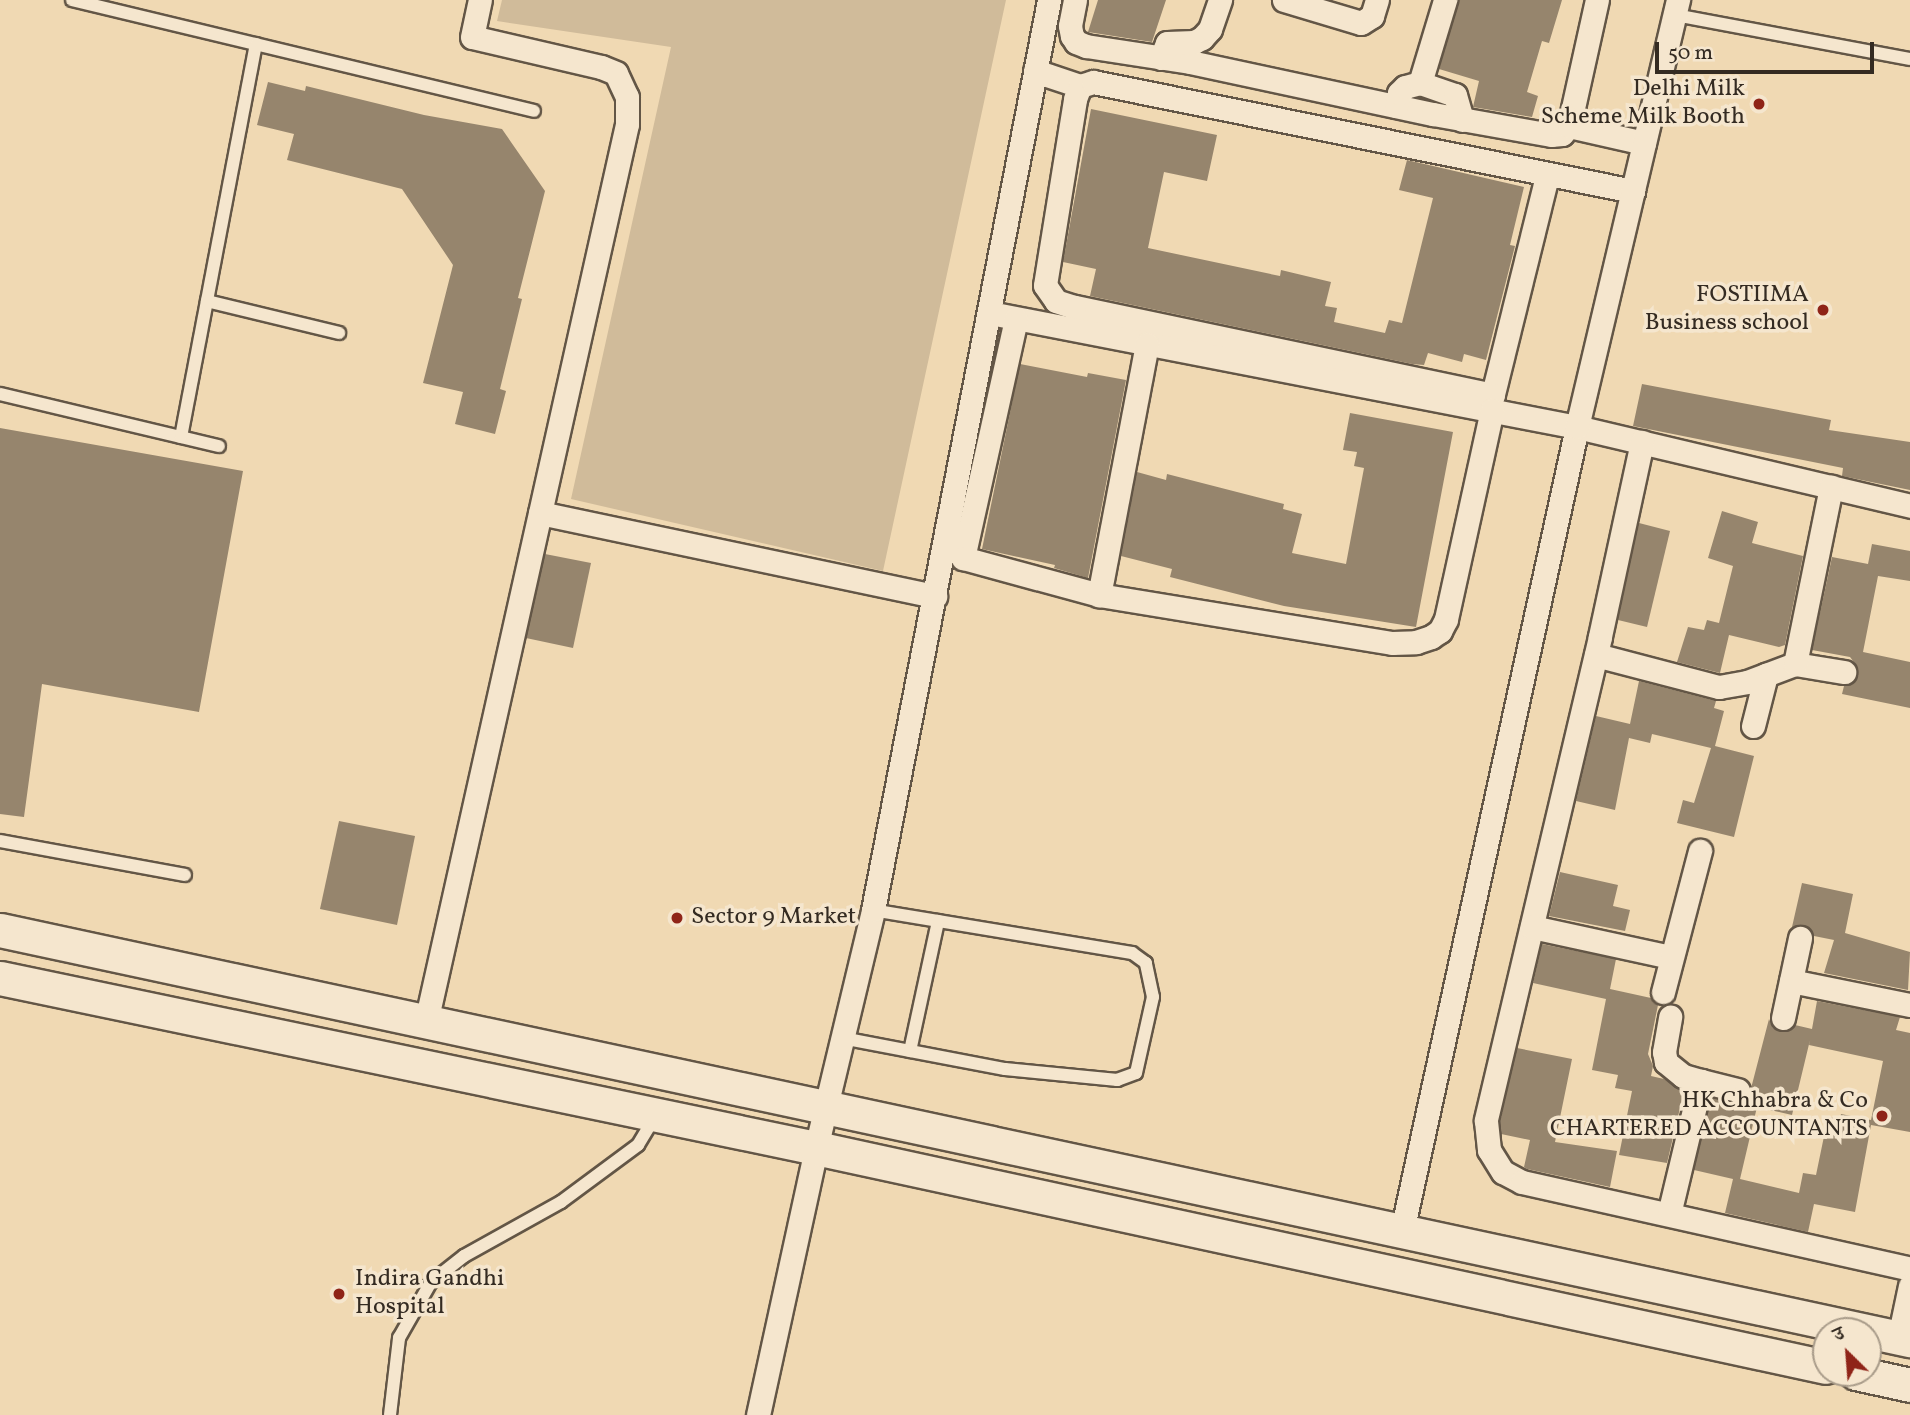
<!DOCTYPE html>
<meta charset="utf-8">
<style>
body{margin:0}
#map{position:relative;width:1910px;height:1415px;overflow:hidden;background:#f0d9b3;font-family:Vollkorn,"Noto Serif Devanagari",serif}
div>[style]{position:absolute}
.green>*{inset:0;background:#d0bb9a}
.building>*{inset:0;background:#96856d}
.roads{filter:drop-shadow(2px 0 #635646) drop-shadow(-2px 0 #635646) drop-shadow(0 2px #635646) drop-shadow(0 -2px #635646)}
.lane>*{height:12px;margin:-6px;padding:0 6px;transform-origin:6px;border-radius:6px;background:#f5e6ce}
.street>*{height:23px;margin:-11.5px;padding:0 11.5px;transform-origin:11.5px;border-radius:11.5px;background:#f5e6ce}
.secondary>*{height:33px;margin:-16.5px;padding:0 16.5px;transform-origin:16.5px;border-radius:16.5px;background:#f5e6ce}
.dots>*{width:19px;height:19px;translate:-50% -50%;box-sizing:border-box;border:4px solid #f5e6ce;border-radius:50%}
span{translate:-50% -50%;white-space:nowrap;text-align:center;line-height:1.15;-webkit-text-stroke:7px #f5e6ce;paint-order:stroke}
.poi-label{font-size:24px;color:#342b22}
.right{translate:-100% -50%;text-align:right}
.left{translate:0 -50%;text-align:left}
.north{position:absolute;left:1812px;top:1317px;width:70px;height:70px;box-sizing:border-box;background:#f5e6ce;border:2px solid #a89b89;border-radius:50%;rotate:335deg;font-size:19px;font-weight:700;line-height:28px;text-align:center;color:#342b22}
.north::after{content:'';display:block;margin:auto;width:24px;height:32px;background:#8f2418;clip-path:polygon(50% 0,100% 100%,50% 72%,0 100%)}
.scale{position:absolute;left:1655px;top:42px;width:219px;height:32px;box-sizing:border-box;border:4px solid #342b22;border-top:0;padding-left:9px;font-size:21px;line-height:24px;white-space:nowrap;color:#342b22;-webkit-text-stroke:5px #f5e6ce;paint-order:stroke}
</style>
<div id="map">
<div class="green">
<i style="clip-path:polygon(502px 0,1006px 0,883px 571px,571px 499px,671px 47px,497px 21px)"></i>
</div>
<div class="building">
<i style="clip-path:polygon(1098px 0,1166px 0,1152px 42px,1088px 32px)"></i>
<i style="clip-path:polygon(1459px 0,1562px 0,1549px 43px,1542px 41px,1527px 92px,1538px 96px,1532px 117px,1473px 107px,1479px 81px,1439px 69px)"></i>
<i style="clip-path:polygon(268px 82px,305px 91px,306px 86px,424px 115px,502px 129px,545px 191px,518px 298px,522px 299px,500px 389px,506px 391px,495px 434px,455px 424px,463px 392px,423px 383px,453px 265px,402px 189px,287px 160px,294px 134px,257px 125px)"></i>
<i style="clip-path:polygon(1091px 109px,1217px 135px,1207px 181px,1164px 172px,1148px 248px,1280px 276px,1281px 270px,1331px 282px,1325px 306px,1337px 308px,1334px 322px,1385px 333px,1389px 320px,1402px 323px,1433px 198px,1399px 190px,1407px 160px,1524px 187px,1510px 245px,1515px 246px,1486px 360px,1464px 354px,1462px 362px,1428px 353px,1424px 365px,1412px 364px,1090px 296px,1096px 269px,1063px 262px)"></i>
<i style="clip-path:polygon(1020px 364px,1087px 377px,1088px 373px,1126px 380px,1088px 578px,1054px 568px,1055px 565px,982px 549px)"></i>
<i style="clip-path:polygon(1642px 384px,1831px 420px,1829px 430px,1910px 442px,1910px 490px,1842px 476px,1843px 468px,1633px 426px)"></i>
<i style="clip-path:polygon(1350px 413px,1453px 432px,1416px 627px,1284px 606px,1170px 577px,1172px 569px,1121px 556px,1137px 472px,1166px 480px,1167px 474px,1284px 504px,1283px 509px,1302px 514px,1292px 553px,1346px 564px,1364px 468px,1354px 466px,1357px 452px,1343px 450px)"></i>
<i style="clip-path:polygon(0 428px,243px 471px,199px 712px,42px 684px,24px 817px,0 814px)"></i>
<i style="clip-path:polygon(1722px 511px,1758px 522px,1752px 543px,1803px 556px,1785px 645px,1779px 647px,1729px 635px,1720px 673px,1677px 662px,1688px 627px,1704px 630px,1707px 620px,1719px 623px,1733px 566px,1708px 558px)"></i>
<i style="clip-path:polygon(1639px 523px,1670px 531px,1647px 627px,1618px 620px)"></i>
<i style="clip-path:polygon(1872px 544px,1910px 551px,1910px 581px,1878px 576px,1863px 652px,1910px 662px,1910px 708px,1842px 694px,1844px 686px,1855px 680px,1857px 666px,1850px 657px,1812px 650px,1832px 557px,1868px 564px)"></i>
<i style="clip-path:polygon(545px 554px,591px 563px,573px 648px,526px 638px)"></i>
<i style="clip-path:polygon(1639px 681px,1716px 701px,1714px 708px,1724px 711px,1715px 746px,1754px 756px,1734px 837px,1677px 823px,1683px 800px,1694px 803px,1711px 748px,1652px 734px,1650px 743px,1629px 738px,1615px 810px,1576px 801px,1596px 716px,1630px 724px)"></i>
<i style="clip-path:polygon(339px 821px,415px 836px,397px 925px,320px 909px)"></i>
<i style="clip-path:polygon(1560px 872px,1618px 885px,1613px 906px,1630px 910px,1625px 931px,1549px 916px)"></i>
<i style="clip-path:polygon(1802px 883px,1853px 894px,1845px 933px,1910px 952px,1908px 990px,1824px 973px,1834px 940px,1814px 936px,1804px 925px,1792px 927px)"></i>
<i style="clip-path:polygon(1542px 944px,1616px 959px,1610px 989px,1651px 998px,1658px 1005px,1648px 1054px,1653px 1066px,1651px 1076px,1664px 1079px,1684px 1091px,1667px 1163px,1619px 1155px,1632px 1091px,1615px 1088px,1618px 1075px,1592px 1070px,1606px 999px,1533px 983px)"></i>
<i style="clip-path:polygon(evenodd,1817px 1001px,1900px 1017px,1896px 1030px,1910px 1033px,1910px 1132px,1871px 1125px,1855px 1212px,1814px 1204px,1808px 1232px,1725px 1213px,1733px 1179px,1694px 1170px,1711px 1098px,1735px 1104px,1748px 1100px,1769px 1019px,1773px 1028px,1779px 1031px,1788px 1031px,1795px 1025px,1812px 1029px,1817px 1001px,1810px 1040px,1809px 1045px,1883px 1061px,1871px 1120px,1841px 1114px,1840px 1119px,1828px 1117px,1816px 1175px,1803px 1173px,1799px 1193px,1740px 1179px,1757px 1107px,1792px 1115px,1810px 1040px)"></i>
<i style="clip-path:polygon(1517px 1048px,1572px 1059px,1555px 1142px,1617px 1151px,1610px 1187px,1527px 1169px,1524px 1167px,1530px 1140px,1501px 1134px,1500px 1122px)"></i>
</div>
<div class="roads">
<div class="lane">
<i style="left:72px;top:0;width:475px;rotate:13.5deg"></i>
<i style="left:1675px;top:15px;width:239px;rotate:10.6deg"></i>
<i style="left:207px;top:301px;width:136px;rotate:13.6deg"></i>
<i style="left:0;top:394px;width:225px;rotate:13.4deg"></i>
<i style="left:181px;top:437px;width:400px;rotate:-79.2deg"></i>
<i style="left:0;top:841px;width:188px;rotate:10.4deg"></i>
<i style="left:842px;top:1038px;width:166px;rotate:10.8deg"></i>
<i style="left:1005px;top:1069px;width:113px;rotate:5.6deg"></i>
<i style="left:1117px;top:1080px;width:20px;rotate:-20deg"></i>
<i style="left:1136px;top:1073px;width:78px;rotate:-77.4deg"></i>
<i style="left:1153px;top:997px;width:35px;rotate:-102deg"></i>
<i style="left:1146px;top:963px;width:17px;rotate:-144deg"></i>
<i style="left:1132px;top:953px;width:263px;rotate:-170.6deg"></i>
<i style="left:910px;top:1051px;width:133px;rotate:-77.8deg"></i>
<i style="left:390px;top:1415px;width:78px;rotate:-83.3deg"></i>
<i style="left:399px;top:1338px;width:64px;rotate:-60.3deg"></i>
<i style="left:431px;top:1282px;width:42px;rotate:-38.2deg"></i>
<i style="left:464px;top:1256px;width:111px;rotate:-29.1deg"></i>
<i style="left:561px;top:1202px;width:96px;rotate:-36.5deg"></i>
<i style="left:638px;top:1145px;width:31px;rotate:-59deg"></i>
</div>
<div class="street">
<i style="left:1075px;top:0;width:26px;rotate:101deg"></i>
<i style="left:1070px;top:26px;width:10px;rotate:79deg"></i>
<i style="left:1072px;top:36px;width:7px;rotate:56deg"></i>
<i style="left:1076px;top:42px;width:11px;rotate:22deg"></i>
<i style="left:1086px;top:46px;width:105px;rotate:8.7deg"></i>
<i style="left:1190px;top:62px;width:249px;rotate:12.1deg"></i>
<i style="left:1433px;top:114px;width:120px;rotate:10.1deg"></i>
<i style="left:1551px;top:135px;width:11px;rotate:-5deg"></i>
<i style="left:1562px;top:134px;width:11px;rotate:-49deg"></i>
<i style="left:1569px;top:126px;width:129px;rotate:-77.5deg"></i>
<i style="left:1284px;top:0;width:80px;rotate:16.6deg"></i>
<i style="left:1361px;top:23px;width:13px;rotate:-32deg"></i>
<i style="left:1372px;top:16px;width:17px;rotate:-73deg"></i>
<i style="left:1161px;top:58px;width:16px;rotate:-68deg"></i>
<i style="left:1167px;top:43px;width:27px;rotate:-2deg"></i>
<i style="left:1194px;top:42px;width:9px;rotate:-27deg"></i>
<i style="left:1202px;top:38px;width:12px;rotate:-48deg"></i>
<i style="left:1210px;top:29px;width:31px;rotate:-71deg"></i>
<i style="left:1035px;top:71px;width:47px;rotate:18.4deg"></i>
<i style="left:1420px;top:83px;width:37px;rotate:19deg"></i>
<i style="left:1455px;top:95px;width:26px;rotate:74deg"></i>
<i style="left:1396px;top:106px;width:13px;rotate:-77deg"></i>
<i style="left:1399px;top:93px;width:8px;rotate:-45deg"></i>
<i style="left:1405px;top:87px;width:16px;rotate:-15deg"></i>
<i style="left:1420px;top:83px;width:87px;rotate:-73.2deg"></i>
<i style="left:1569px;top:126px;width:77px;rotate:12.8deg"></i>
<i style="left:1547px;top:176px;width:226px;rotate:103.9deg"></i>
<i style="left:1493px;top:395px;width:428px;rotate:-168.1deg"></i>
<i style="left:1074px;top:307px;width:19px;rotate:-162deg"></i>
<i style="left:1056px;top:301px;width:19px;rotate:-125deg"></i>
<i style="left:1045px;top:285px;width:188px;rotate:-80.8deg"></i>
<i style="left:1075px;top:99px;width:14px;rotate:-69deg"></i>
<i style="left:1080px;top:86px;width:14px;rotate:-17deg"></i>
<i style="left:1093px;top:82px;width:551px;rotate:11.41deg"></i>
<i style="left:990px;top:313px;width:598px;rotate:10.99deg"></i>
<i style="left:1577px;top:427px;width:342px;rotate:13.3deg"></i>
<i style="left:1016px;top:319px;width:245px;rotate:102.5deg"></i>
<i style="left:963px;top:558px;width:141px;rotate:15.2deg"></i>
<i style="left:1147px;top:344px;width:256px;rotate:100.8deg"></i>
<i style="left:1099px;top:595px;width:297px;rotate:9.3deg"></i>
<i style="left:1392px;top:643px;width:24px;rotate:-2deg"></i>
<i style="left:1416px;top:642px;width:16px;rotate:-18deg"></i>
<i style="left:1431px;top:637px;width:11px;rotate:-34deg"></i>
<i style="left:1440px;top:631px;width:13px;rotate:-63deg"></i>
<i style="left:1446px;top:619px;width:214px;rotate:-77.6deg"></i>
<i style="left:1642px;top:442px;width:199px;rotate:102.2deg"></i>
<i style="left:1600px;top:637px;width:497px;rotate:103.3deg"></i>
<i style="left:1486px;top:1121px;width:29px;rotate:84deg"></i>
<i style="left:1489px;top:1150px;width:26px;rotate:58deg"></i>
<i style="left:1503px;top:1172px;width:21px;rotate:28deg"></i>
<i style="left:1522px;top:1182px;width:398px;rotate:12.6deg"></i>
<i style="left:540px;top:513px;width:404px;rotate:11.9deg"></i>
<i style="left:1596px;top:655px;width:127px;rotate:14.6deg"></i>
<i style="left:1719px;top:687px;width:28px;rotate:-10deg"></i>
<i style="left:1747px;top:682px;width:51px;rotate:-20.6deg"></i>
<i style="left:1795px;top:664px;width:50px;rotate:9.3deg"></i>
<i style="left:1795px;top:664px;width:181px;rotate:-78.5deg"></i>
<i style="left:1753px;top:726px;width:53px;rotate:-75.7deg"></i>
<i style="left:1532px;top:927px;width:142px;rotate:12.2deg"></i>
<i style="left:1791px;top:981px;width:121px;rotate:11.4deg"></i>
<i style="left:1663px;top:992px;width:146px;rotate:-75.3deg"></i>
<i style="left:1783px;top:1018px;width:82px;rotate:-78deg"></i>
<i style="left:426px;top:1022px;width:920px;rotate:-77.38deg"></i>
<i style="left:627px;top:124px;width:27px;rotate:-90deg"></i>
<i style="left:627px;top:97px;width:26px;rotate:-115deg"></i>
<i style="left:616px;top:73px;width:16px;rotate:-158deg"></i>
<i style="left:601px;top:67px;width:132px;rotate:-166.9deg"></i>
<i style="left:472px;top:37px;width:38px;rotate:-78deg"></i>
<i style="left:1701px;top:1081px;width:38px;rotate:14deg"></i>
<i style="left:1669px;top:1214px;width:137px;rotate:-76.5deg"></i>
<i style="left:1701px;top:1081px;width:19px;rotate:-164deg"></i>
<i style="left:1683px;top:1076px;width:22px;rotate:-141deg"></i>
<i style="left:1666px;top:1062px;width:10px;rotate:-101deg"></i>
<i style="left:1664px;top:1052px;width:36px;rotate:-80deg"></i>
<i style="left:1402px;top:1231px;width:823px;rotate:-77.72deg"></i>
<i style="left:1577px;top:427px;width:439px;rotate:-76.7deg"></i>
<i style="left:1899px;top:1338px;width:53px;rotate:-78.1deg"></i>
<i style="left:758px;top:1415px;width:273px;rotate:-77.7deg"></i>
<i style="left:816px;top:1148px;width:245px;rotate:-76.5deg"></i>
<i style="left:873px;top:910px;width:927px;rotate:-79.05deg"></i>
</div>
<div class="secondary">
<i style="left:0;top:930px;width:1954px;rotate:12.12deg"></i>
<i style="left:0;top:978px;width:834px;rotate:11.77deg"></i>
<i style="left:816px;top:1148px;width:1033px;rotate:12.23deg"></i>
<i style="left:1856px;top:1373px;width:55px;rotate:12.5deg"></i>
</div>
</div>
<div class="dots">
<i style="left:1759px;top:104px;background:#8f2418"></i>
<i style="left:1823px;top:310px;background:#8f2418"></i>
<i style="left:677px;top:918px;background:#8f2418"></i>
<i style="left:1882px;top:1116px;background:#8f2418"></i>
<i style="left:339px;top:1294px;background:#8f2418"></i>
</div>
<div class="poi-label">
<span class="right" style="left:1745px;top:104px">Delhi Milk<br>Scheme Milk Booth</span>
<span class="right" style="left:1809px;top:310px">FOSTIIMA<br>Business school</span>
<span class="left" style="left:691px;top:918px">Sector 9 Market</span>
<span class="right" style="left:1868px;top:1116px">HK Chhabra &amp; Co<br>CHARTERED ACCOUNTANTS</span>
<span class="left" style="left:355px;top:1294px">Indira Gandhi<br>Hospital</span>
</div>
<div class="north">उ</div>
<div class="scale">50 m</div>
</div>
